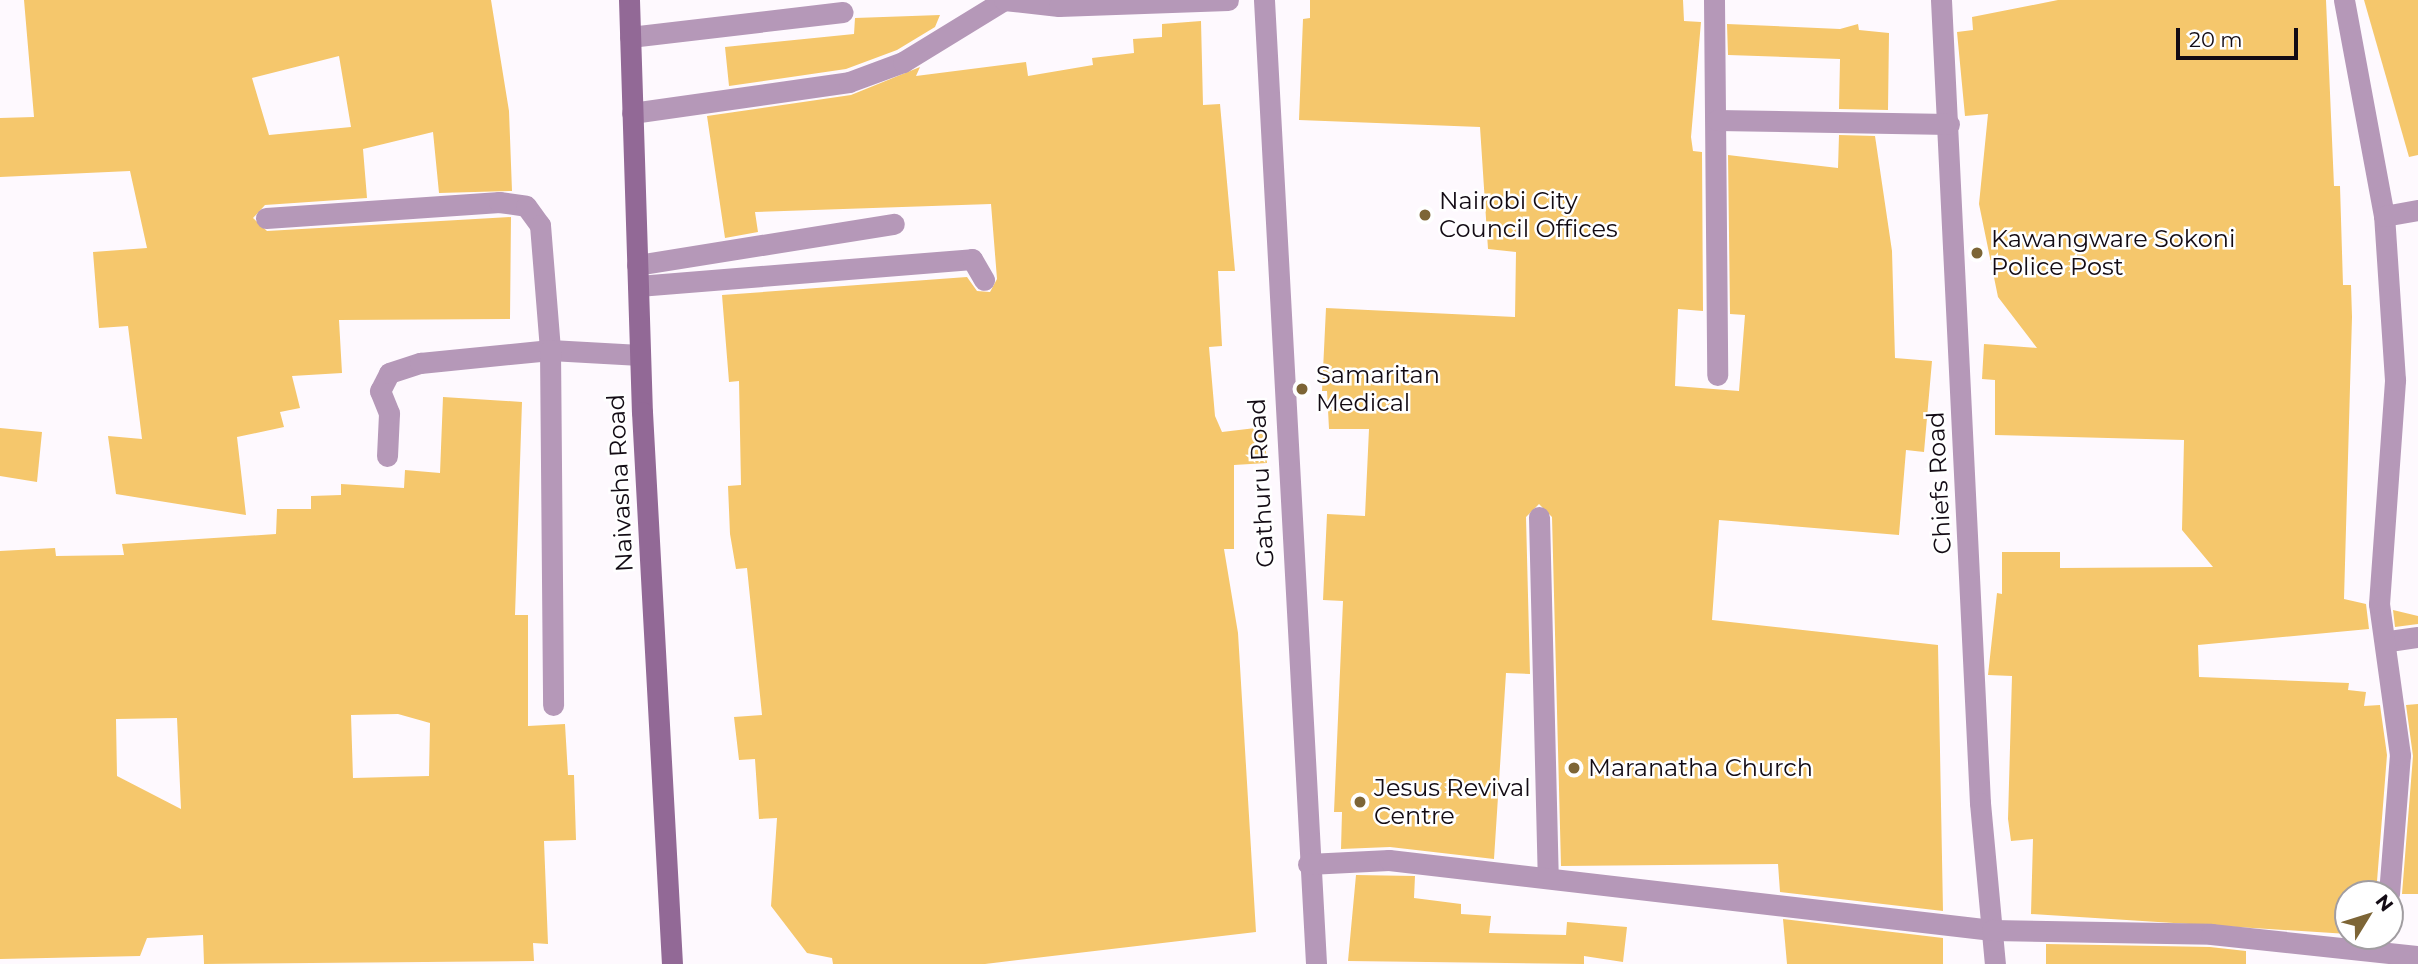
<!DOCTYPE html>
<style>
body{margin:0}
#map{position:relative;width:2418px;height:964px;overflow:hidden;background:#fef9fe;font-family:Montserrat,sans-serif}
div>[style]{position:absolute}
.building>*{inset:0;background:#f5c76c}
.lane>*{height:21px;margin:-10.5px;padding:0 10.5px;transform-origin:10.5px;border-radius:10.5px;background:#b598b8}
.street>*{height:21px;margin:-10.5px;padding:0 10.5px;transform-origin:10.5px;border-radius:10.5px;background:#b598b8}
.secondary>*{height:21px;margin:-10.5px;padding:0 10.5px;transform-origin:10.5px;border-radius:10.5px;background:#926996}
.dots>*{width:19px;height:19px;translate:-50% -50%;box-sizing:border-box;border:4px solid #fff;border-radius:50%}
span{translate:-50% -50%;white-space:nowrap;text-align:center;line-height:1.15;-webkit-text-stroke:5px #fff;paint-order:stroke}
.poi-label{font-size:24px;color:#130b14}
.left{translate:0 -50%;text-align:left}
.street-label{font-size:24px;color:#130b14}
.north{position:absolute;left:2334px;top:880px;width:70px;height:70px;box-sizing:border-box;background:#fff;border:2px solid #a19da1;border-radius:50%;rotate:52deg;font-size:19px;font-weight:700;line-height:28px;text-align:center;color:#130b14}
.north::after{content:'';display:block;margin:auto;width:24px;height:32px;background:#7d6536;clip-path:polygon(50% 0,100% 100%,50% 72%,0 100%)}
.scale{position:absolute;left:2176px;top:28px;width:122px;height:32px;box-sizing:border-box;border:4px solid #130b14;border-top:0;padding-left:9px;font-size:21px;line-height:24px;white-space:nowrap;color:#130b14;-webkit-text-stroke:5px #fff;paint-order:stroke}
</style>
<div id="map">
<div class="building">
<i style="clip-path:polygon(evenodd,24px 0,491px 0,509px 111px,512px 191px,439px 193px,433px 132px,363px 149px,367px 198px,265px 205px,253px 218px,267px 231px,511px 217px,510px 319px,339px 320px,342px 373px,292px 376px,300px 408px,280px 412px,284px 427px,237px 437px,246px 515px,116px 494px,108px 436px,142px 439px,128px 326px,99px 328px,93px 252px,147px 248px,130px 171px,0 177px,0 118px,34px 117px,24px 0,339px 56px,351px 127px,269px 135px,252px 78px,339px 56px)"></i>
<i style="clip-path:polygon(1310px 0,1683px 0,1684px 21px,1701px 22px,1691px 137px,1693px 151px,1702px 152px,1703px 311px,1678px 309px,1675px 386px,1739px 391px,1745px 315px,1730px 314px,1728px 155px,1838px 168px,1839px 135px,1875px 136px,1892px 251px,1895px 358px,1932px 361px,1924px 452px,1906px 450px,1899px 535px,1719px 520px,1712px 620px,1938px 645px,1943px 911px,1780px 892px,1778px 864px,1561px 866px,1552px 517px,1539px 504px,1526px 517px,1530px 674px,1506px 673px,1494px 859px,1390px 847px,1341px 849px,1342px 812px,1334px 812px,1343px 601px,1323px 600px,1327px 514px,1365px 516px,1369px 429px,1329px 429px,1327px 391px,1322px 391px,1326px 308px,1515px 317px,1516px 252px,1488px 249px,1480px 127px,1299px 120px,1303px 19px,1310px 18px)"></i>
<i style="clip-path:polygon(2058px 0,2326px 0,2334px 186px,2340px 186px,2343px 285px,2351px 285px,2352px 317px,2344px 599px,2366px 604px,2369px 629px,2198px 645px,2199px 677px,2349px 683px,2348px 690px,2366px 692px,2364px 706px,2380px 705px,2387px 755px,2376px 894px,2348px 894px,2348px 934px,2031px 914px,2033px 839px,2011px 841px,2008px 819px,2012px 676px,1988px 675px,1997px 593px,2002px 594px,2002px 552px,2060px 552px,2060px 568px,2213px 567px,2182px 530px,2184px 440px,1995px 435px,1995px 380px,1982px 379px,1984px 344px,2037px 348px,1998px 297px,1979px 204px,1988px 114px,1965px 116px,1957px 32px,1973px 30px,1972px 17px)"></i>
<i style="clip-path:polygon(2364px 0,2418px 0,2418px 155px,2409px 157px)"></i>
<i style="clip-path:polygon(940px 15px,935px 27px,897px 50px,846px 69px,729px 86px,725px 47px,854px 34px,855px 18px)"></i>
<i style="clip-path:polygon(1201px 21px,1203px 105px,1220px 104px,1235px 271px,1218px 271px,1222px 346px,1209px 347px,1215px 416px,1222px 432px,1264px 427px,1267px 463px,1234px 465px,1234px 549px,1224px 549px,1238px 633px,1256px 932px,985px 964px,833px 964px,832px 958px,807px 953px,771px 906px,777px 818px,759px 819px,755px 759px,739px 760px,734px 717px,762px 715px,747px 568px,736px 569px,730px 534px,728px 486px,741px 485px,739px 381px,729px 382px,722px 295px,967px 277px,977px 291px,990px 292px,997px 279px,991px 204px,755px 212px,758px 232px,725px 238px,707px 116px,851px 95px,920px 67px,916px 76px,1026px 62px,1028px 76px,1093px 65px,1092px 58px,1134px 53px,1133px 39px,1162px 37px,1162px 24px)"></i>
<i style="clip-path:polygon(1727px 24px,1840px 29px,1858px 24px,1859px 30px,1889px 33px,1888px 110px,1839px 109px,1840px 59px,1728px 55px)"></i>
<i style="clip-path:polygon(evenodd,443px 397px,522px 402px,515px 615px,528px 615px,528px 726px,565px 724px,568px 775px,574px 775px,576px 840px,544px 841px,548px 944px,533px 943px,534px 961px,204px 964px,203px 935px,147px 938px,140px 956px,0 959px,0 551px,55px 548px,56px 556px,124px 555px,122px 544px,276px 534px,277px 509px,311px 509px,311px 496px,341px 495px,341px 484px,404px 488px,405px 470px,440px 473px,443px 397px,398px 714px,430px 723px,429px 776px,353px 778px,351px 715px,398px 714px,443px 397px,177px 718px,181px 809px,117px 776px,116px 719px,177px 718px)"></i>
<i style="clip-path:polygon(0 428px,42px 432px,37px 482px,0 476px)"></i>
<i style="clip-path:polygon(2393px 610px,2418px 616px,2418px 624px,2395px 627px)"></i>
<i style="clip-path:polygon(2418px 704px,2418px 894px,2402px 894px,2413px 756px,2406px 705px)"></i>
<i style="clip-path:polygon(1356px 875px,1415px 876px,1414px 898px,1461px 904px,1461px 914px,1491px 916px,1489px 933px,1566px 935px,1567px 922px,1627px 927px,1623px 962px,1584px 956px,1584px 964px,1348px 961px)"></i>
<i style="clip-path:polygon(1783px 919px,1943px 938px,1943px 964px,1787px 964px)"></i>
<i style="clip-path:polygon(2046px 944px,2210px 947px,2246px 951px,2246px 964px,2046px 964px)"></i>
</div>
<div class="lane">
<i style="left:637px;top:265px;width:260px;rotate:-9.1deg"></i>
<i style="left:638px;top:286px;width:335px;rotate:-4.6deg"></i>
<i style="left:972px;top:259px;width:24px;rotate:60deg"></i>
</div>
<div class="street">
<i style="left:1264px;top:0;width:965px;rotate:86.91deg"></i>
<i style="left:1714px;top:0;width:375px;rotate:89.5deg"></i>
<i style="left:1941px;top:0;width:804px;rotate:87.22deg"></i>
<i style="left:1980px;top:803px;width:162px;rotate:84.7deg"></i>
<i style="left:2344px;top:0;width:220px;rotate:79.5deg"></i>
<i style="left:630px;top:37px;width:214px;rotate:-6.7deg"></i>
<i style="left:632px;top:113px;width:219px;rotate:-8.1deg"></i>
<i style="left:849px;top:82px;width:58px;rotate:-20.3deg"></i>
<i style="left:903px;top:62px;width:119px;rotate:-31.5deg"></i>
<i style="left:1004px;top:0;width:55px;rotate:6.2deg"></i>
<i style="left:1059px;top:6px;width:169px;rotate:-2deg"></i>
<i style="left:1717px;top:120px;width:232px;rotate:1deg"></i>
<i style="left:266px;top:218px;width:234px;rotate:-3.9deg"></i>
<i style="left:499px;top:202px;width:27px;rotate:8deg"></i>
<i style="left:526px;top:206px;width:24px;rotate:54deg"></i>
<i style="left:540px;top:225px;width:125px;rotate:85.4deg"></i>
<i style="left:550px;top:350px;width:90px;rotate:3.2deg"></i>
<i style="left:387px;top:456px;width:43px;rotate:-87.3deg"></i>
<i style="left:389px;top:413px;width:24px;rotate:-112deg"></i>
<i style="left:380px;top:391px;width:20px;rotate:-63deg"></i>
<i style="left:389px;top:373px;width:33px;rotate:-18deg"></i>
<i style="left:420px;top:363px;width:131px;rotate:-5.7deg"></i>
<i style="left:550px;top:350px;width:355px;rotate:89.5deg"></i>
<i style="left:1539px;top:517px;width:359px;rotate:88.6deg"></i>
<i style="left:2389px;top:641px;width:29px;rotate:-8deg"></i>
<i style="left:1308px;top:864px;width:81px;rotate:-2.8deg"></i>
<i style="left:1389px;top:860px;width:607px;rotate:6.62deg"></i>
<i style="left:1992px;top:930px;width:219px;rotate:1deg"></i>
<i style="left:2211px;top:934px;width:208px;rotate:6.1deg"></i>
<i style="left:2389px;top:894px;width:139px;rotate:-85.5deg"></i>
<i style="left:2400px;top:755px;width:152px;rotate:-97.9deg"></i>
<i style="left:2379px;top:604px;width:225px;rotate:-85.9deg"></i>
<i style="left:2395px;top:380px;width:164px;rotate:-93.8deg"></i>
<i style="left:2384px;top:216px;width:35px;rotate:-10deg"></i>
</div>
<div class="secondary">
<i style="left:629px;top:0;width:412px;rotate:88.2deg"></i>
<i style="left:642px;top:412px;width:553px;rotate:86.89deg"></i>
</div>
<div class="dots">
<i style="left:1425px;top:215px;background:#7d6536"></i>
<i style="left:1977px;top:253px;background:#7d6536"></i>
<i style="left:1302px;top:389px;background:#7d6536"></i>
<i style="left:1574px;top:768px;background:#7d6536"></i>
<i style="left:1360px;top:802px;background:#7d6536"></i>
</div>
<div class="poi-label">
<span class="left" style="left:1439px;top:215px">Nairobi City<br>Council Offices</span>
<span class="left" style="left:1991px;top:253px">Kawangware Sokoni<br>Police Post</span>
<span class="left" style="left:1316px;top:389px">Samaritan<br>Medical</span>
<span class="left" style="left:1588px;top:768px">Maranatha Church</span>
<span class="left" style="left:1374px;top:802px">Jesus Revival<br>Centre</span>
</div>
<div class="street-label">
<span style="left:620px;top:483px;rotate:-93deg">Naivasha Road</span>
<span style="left:1261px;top:483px;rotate:-93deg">Gathuru Road</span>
<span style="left:1939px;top:483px;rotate:-93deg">Chiefs Road</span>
</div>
<div class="north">N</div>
<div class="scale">20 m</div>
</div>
